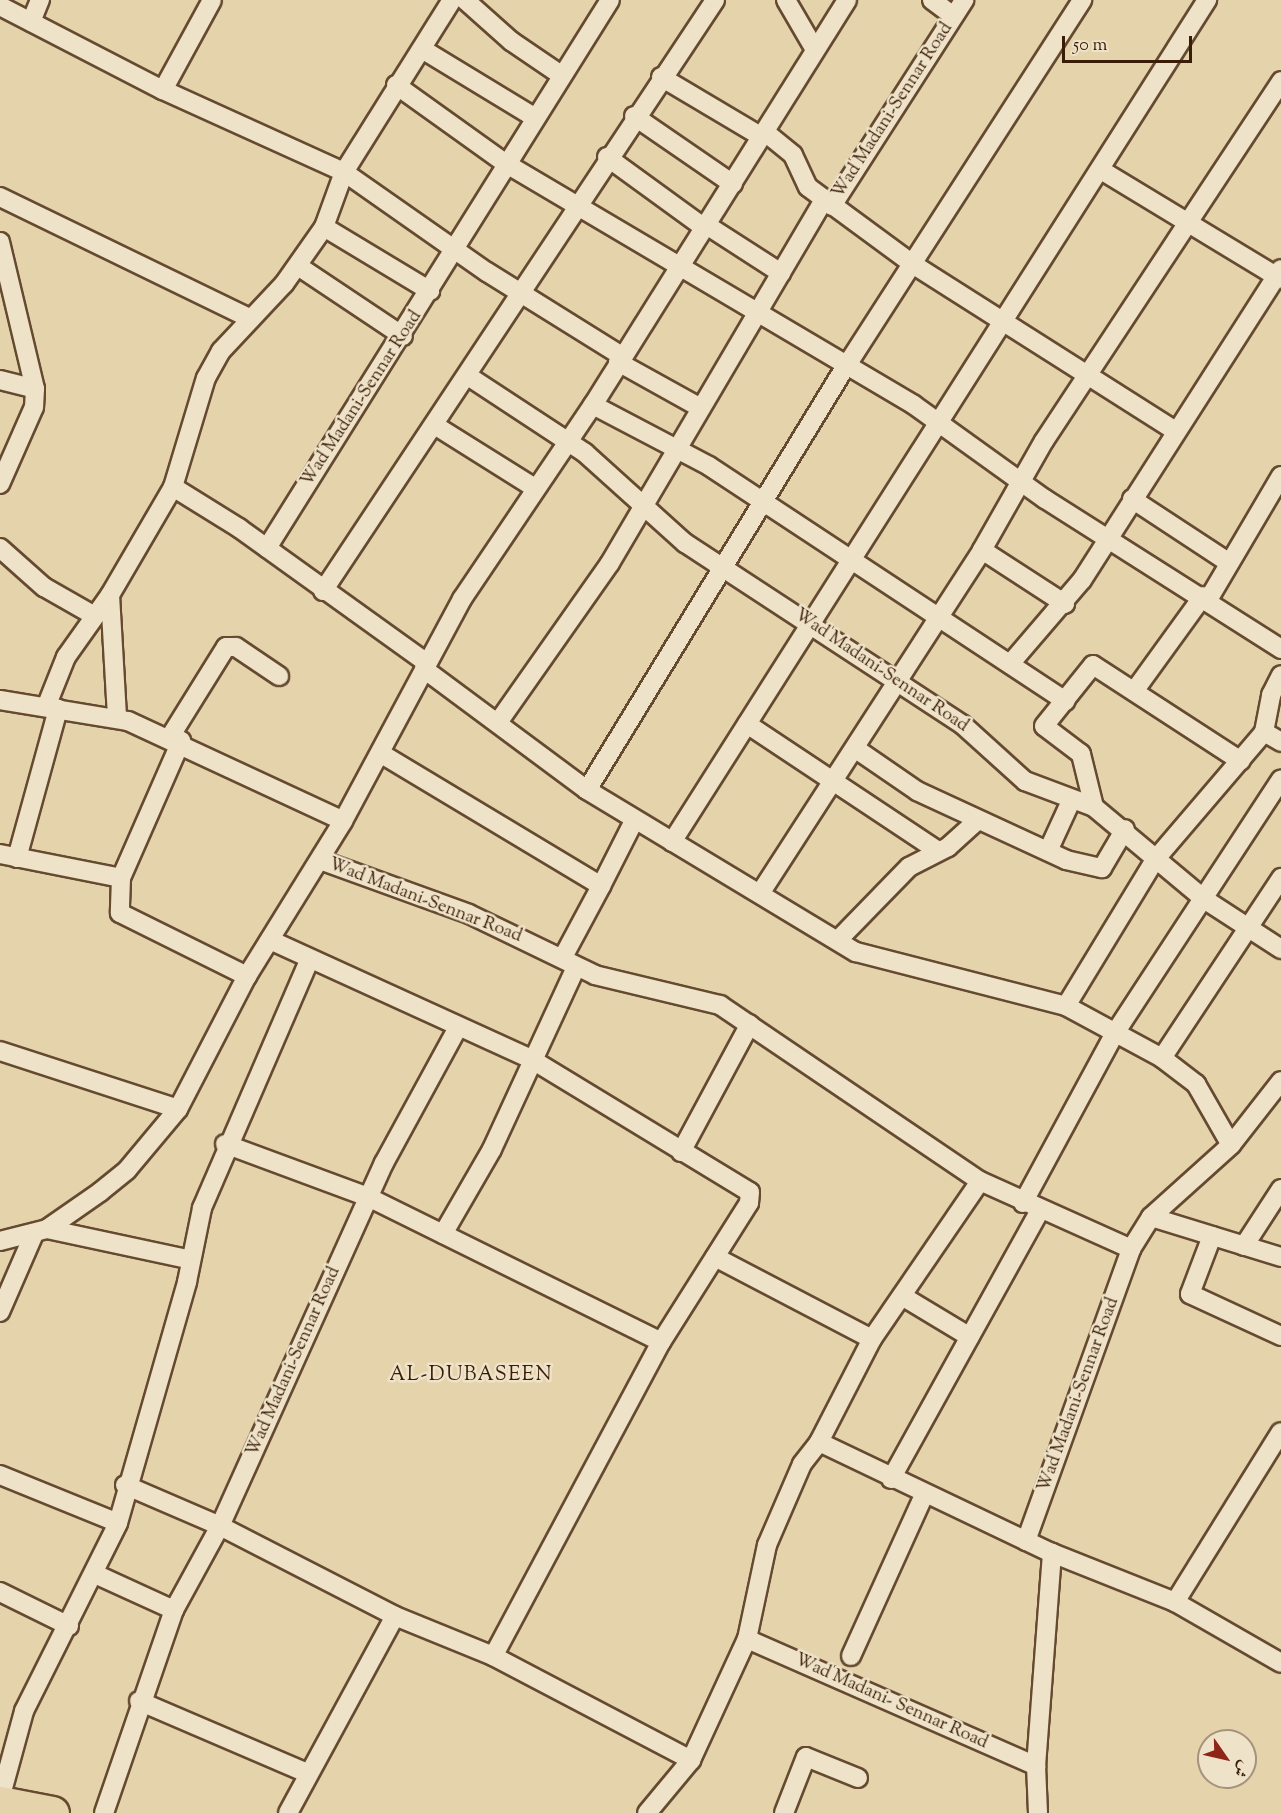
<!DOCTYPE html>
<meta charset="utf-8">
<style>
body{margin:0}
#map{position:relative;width:1281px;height:1813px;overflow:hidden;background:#e5d3ac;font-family:"Sorts Mill Goudy",Amiri,serif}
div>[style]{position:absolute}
.roads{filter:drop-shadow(2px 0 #654a30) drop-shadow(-2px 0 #654a30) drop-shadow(0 2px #654a30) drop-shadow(0 -2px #654a30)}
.street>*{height:18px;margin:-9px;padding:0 9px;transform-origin:9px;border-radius:9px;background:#eee2c9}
.highway>*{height:33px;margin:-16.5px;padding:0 16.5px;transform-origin:16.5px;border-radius:16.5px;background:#e5d3ac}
span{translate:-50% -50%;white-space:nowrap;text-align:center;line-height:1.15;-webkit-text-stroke:5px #eee2c9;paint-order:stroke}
.street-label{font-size:18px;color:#3a1d07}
.neighbourhood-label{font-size:20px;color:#3a1d07;letter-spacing:1.5px}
.north{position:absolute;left:1197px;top:1729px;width:60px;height:60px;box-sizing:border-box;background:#eee2c9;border:2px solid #a6937b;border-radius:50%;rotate:124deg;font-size:16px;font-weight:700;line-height:24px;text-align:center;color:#3a1d07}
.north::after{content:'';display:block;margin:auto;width:21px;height:27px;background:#8f2418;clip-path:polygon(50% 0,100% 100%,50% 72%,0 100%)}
.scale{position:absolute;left:1062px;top:36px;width:130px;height:27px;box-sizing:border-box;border:3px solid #3a1d07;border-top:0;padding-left:8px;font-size:18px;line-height:21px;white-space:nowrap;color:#3a1d07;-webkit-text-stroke:4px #eee2c9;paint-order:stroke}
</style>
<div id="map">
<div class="roads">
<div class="street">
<i style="left:465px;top:0;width:62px;rotate:41.7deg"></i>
<i style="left:511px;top:41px;width:60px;rotate:34.2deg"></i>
<i style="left:786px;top:0;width:56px;rotate:59.7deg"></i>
<i style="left:932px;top:0;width:26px;rotate:37deg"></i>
<i style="left:0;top:6px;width:183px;rotate:27.3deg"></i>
<i style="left:163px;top:90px;width:199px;rotate:24.4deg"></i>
<i style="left:344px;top:172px;width:174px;rotate:35deg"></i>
<i style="left:487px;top:272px;width:159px;rotate:31.9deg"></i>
<i style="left:31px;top:22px;width:24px;rotate:-68deg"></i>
<i style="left:422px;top:49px;width:131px;rotate:31.3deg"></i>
<i style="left:661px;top:77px;width:117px;rotate:30.7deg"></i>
<i style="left:396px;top:85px;width:134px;rotate:35.6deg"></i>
<i style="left:505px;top:163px;width:475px;rotate:30.6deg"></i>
<i style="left:914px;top:405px;width:161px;rotate:35.7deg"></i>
<i style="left:1045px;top:499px;width:280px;rotate:32.4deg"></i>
<i style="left:163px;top:90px;width:102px;rotate:-61.4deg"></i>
<i style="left:634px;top:116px;width:120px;rotate:34.5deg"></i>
<i style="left:765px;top:132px;width:36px;rotate:39deg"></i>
<i style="left:793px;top:155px;width:35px;rotate:65deg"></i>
<i style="left:808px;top:187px;width:132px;rotate:36.3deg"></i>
<i style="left:914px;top:265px;width:308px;rotate:32.4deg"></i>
<i style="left:607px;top:157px;width:122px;rotate:36deg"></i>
<i style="left:1101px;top:170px;width:210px;rotate:31.2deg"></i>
<i style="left:0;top:197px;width:279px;rotate:25.9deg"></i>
<i style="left:832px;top:206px;width:245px;rotate:-57.3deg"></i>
<i style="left:708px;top:226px;width:87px;rotate:32.8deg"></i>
<i style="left:324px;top:227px;width:124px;rotate:31.1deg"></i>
<i style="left:0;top:242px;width:151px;rotate:76.6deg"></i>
<i style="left:35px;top:389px;width:18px;rotate:93deg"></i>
<i style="left:34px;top:407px;width:84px;rotate:113.8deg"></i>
<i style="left:298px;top:266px;width:126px;rotate:33.7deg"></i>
<i style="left:618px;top:362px;width:93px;rotate:29.1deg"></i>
<i style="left:468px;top:376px;width:140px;rotate:33.3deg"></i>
<i style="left:585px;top:453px;width:135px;rotate:42deg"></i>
<i style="left:685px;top:543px;width:332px;rotate:33.2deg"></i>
<i style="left:963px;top:725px;width:84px;rotate:42.1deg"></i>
<i style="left:1025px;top:781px;width:74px;rotate:20.6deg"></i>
<i style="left:1094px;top:807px;width:143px;rotate:39.9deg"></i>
<i style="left:1204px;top:899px;width:92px;rotate:33deg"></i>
<i style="left:0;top:380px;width:36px;rotate:14deg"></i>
<i style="left:593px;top:405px;width:131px;rotate:27.7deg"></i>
<i style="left:709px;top:466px;width:427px;rotate:33.4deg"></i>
<i style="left:436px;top:426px;width:117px;rotate:32.1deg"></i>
<i style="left:173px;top:487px;width:78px;rotate:31.8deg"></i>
<i style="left:239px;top:528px;width:231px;rotate:35.7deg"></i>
<i style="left:1132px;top:499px;width:115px;rotate:33.3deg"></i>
<i style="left:0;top:548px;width:59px;rotate:41.6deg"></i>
<i style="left:44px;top:587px;width:56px;rotate:29.7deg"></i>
<i style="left:267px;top:548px;width:646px;rotate:-57.96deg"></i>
<i style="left:982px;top:550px;width:99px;rotate:33deg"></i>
<i style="left:323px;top:591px;width:709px;rotate:-56.44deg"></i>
<i style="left:110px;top:595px;width:123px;rotate:86.7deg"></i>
<i style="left:1208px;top:600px;width:144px;rotate:-59.5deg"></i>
<i style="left:1010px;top:664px;width:111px;rotate:-49.4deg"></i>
<i style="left:1082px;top:580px;width:369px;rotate:-57.4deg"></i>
<i style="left:424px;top:669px;width:203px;rotate:36.6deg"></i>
<i style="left:587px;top:790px;width:314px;rotate:31.1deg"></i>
<i style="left:856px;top:952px;width:217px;rotate:14.4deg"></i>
<i style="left:1066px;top:1006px;width:109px;rotate:28.4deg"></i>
<i style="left:1162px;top:1058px;width:43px;rotate:37.4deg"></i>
<i style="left:1196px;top:1084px;width:70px;rotate:60.2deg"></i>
<i style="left:1135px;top:690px;width:116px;rotate:-54.1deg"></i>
<i style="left:0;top:700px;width:130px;rotate:9.3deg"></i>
<i style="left:128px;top:721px;width:237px;rotate:24.9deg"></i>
<i style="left:46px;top:707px;width:54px;rotate:-68.2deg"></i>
<i style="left:66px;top:657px;width:76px;rotate:-54.6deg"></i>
<i style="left:110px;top:595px;width:125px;rotate:-59.7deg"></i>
<i style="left:173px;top:487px;width:114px;rotate:-73.2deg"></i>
<i style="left:206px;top:378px;width:31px;rotate:-61deg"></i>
<i style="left:221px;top:351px;width:92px;rotate:-46.8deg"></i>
<i style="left:284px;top:284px;width:70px;rotate:-54.9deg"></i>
<i style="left:324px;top:227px;width:59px;rotate:-70deg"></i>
<i style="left:344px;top:172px;width:203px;rotate:-57.9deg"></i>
<i style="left:499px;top:721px;width:193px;rotate:-54.9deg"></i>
<i style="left:610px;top:563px;width:421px;rotate:-59.5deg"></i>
<i style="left:747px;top:724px;width:229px;rotate:33.6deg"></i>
<i style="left:1264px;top:732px;width:20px;rotate:30deg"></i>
<i style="left:170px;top:737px;width:106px;rotate:-58.1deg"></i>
<i style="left:226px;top:647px;width:10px"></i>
<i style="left:236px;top:647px;width:52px;rotate:34deg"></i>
<i style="left:856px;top:749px;width:74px;rotate:34.5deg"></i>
<i style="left:917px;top:791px;width:164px;rotate:24.8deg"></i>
<i style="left:1066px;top:860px;width:37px;rotate:13deg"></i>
<i style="left:1102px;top:868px;width:45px;rotate:-59.5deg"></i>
<i style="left:380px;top:753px;width:258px;rotate:31deg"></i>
<i style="left:601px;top:886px;width:73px;rotate:-63.1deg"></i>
<i style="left:587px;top:790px;width:495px;rotate:-58.6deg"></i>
<i style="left:845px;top:368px;width:438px;rotate:-57.2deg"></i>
<i style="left:1094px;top:807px;width:55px;rotate:-103.8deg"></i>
<i style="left:1081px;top:754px;width:46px;rotate:-142.9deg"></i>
<i style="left:1044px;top:726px;width:78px;rotate:-51.2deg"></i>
<i style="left:1093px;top:665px;width:176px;rotate:33deg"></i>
<i style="left:672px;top:842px;width:998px;rotate:-57.57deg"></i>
<i style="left:1048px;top:851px;width:55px;rotate:-65.3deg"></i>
<i style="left:0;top:854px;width:123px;rotate:11.2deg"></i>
<i style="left:121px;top:878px;width:150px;rotate:-66.3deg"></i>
<i style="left:17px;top:858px;width:155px;rotate:-74.6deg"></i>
<i style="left:320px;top:860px;width:158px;rotate:19.9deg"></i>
<i style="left:469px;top:914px;width:140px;rotate:25.8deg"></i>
<i style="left:595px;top:975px;width:129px;rotate:13.5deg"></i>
<i style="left:720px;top:1005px;width:314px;rotate:34.1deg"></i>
<i style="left:980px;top:1181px;width:166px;rotate:24.2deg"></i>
<i style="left:121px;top:878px;width:35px;rotate:92deg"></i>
<i style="left:120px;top:913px;width:142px;rotate:26.4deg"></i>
<i style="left:761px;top:892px;width:407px;rotate:-57.1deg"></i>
<i style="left:982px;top:550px;width:125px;rotate:-60.4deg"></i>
<i style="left:1044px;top:441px;width:431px;rotate:-56.6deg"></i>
<i style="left:270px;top:940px;width:287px;rotate:24.5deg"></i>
<i style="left:531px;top:1059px;width:256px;rotate:31.3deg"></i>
<i style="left:750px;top:1192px;width:11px;rotate:95deg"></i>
<i style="left:749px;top:1203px;width:165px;rotate:122.3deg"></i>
<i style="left:661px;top:1342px;width:356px;rotate:118.1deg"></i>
<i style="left:838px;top:940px;width:102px;rotate:-45.8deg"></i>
<i style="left:909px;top:867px;width:44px;rotate:-27.1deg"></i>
<i style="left:948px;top:847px;width:39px;rotate:-42deg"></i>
<i style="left:563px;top:957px;width:81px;rotate:-61.8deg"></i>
<i style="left:1066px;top:1006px;width:170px;rotate:-58.7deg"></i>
<i style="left:1154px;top:861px;width:170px;rotate:-49.5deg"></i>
<i style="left:1264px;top:732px;width:38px;rotate:-79deg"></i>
<i style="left:1271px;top:695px;width:22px;rotate:-63deg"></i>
<i style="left:0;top:1051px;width:187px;rotate:18deg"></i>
<i style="left:1162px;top:1058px;width:216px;rotate:-56.5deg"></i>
<i style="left:225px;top:1144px;width:153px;rotate:20.3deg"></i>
<i style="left:368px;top:1197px;width:327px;rotate:26.3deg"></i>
<i style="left:681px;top:1152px;width:145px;rotate:-61.7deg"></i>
<i style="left:1023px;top:1203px;width:193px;rotate:-61.6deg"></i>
<i style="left:1115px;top:1033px;width:303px;rotate:-56.8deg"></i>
<i style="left:1151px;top:1217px;width:136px;rotate:17.1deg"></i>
<i style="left:47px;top:1229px;width:147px;rotate:12.1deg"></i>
<i style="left:443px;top:1234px;width:98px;rotate:-60deg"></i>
<i style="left:492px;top:1149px;width:200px;rotate:-65.2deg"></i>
<i style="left:1212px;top:1236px;width:62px;rotate:110.8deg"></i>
<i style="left:1190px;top:1294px;width:100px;rotate:24.8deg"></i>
<i style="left:0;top:1241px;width:49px;rotate:-14.3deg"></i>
<i style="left:47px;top:1229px;width:65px;rotate:-34.9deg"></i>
<i style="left:100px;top:1192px;width:35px;rotate:-39deg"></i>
<i style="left:127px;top:1170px;width:80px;rotate:-50.1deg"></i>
<i style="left:178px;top:1109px;width:150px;rotate:-62.6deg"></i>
<i style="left:247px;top:976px;width:182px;rotate:-58.2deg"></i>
<i style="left:343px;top:821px;width:252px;rotate:-61.8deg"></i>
<i style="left:462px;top:599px;width:234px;rotate:-56deg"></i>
<i style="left:593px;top:405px;width:478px;rotate:-57.9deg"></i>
<i style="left:1244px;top:1246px;width:68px;rotate:-57deg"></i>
<i style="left:715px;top:1257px;width:177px;rotate:27.6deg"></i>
<i style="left:902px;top:1296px;width:79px;rotate:31.1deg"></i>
<i style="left:0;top:1312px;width:83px;rotate:-66.5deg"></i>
<i style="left:819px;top:1442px;width:258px;rotate:25.5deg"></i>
<i style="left:1052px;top:1553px;width:132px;rotate:21.7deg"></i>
<i style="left:1175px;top:1602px;width:122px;rotate:29.9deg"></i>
<i style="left:0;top:1475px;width:127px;rotate:22.1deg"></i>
<i style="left:891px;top:1479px;width:308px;rotate:-61deg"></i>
<i style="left:125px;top:1485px;width:103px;rotate:23.3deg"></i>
<i style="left:220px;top:1526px;width:197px;rotate:27.2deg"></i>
<i style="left:395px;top:1616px;width:106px;rotate:22.2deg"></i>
<i style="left:493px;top:1656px;width:224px;rotate:27.7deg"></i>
<i style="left:691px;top:1760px;width:133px;rotate:-65.2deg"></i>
<i style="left:747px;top:1639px;width:96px;rotate:-78deg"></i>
<i style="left:767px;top:1545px;width:88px;rotate:-66.6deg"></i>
<i style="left:802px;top:1464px;width:28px;rotate:-52deg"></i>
<i style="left:819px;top:1442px;width:116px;rotate:-62.8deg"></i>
<i style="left:872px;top:1339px;width:191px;rotate:-55.6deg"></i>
<i style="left:1026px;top:1541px;width:310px;rotate:-70.2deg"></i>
<i style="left:1131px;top:1249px;width:38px;rotate:-58deg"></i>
<i style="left:1151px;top:1217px;width:108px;rotate:-42deg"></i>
<i style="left:1231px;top:1145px;width:81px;rotate:-52deg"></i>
<i style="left:95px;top:1574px;width:87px;rotate:24.5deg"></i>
<i style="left:0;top:1592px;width:77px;rotate:26.2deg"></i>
<i style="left:1175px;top:1602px;width:200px;rotate:-58.1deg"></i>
<i style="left:747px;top:1639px;width:316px;rotate:23.7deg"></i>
<i style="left:851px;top:1656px;width:177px;rotate:-65.6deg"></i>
<i style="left:139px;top:1701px;width:183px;rotate:23.2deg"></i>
<i style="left:0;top:1799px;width:91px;rotate:-74.7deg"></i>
<i style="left:24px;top:1711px;width:210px;rotate:-63.4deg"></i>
<i style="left:118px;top:1523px;width:251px;rotate:-74deg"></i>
<i style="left:187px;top:1282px;width:76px;rotate:-78.5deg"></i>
<i style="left:202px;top:1208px;width:269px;rotate:-66.6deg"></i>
<i style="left:104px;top:1813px;width:215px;rotate:-71deg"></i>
<i style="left:174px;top:1610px;width:96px;rotate:-61.3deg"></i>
<i style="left:220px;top:1526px;width:398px;rotate:-65.7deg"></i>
<i style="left:384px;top:1163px;width:155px;rotate:-61.4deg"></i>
<i style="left:288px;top:1813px;width:224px;rotate:-61.5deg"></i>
<i style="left:647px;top:1813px;width:69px;rotate:-50.3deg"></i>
<i style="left:784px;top:1813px;width:60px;rotate:-68.6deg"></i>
<i style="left:806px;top:1757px;width:56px;rotate:22deg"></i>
<i style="left:1038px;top:1813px;width:47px;rotate:-92.4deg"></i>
<i style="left:1036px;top:1766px;width:214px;rotate:-85.7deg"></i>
</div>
<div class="highway">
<i style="left:0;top:1803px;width:53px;rotate:10.9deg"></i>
</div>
</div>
<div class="street-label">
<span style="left:893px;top:111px;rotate:-57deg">Wad Madani-Sennar Road</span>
<span style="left:362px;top:399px;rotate:-57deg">Wad Madani-Sennar Road</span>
<span style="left:881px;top:671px;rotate:34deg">Wad Madani-Sennar Road</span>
<span style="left:425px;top:901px;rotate:21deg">Wad Madani-Sennar Road</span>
<span style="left:294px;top:1362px;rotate:-66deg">Wad Madani-Sennar Road</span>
<span style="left:1079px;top:1395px;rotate:-70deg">Wad Madani-Sennar Road</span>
<span style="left:891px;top:1702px;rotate:24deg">Wad Madani- Sennar Road</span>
</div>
<div class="neighbourhood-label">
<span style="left:471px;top:1375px">AL-DUBASEEN</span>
</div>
<div class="north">ش</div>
<div class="scale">50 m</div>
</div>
